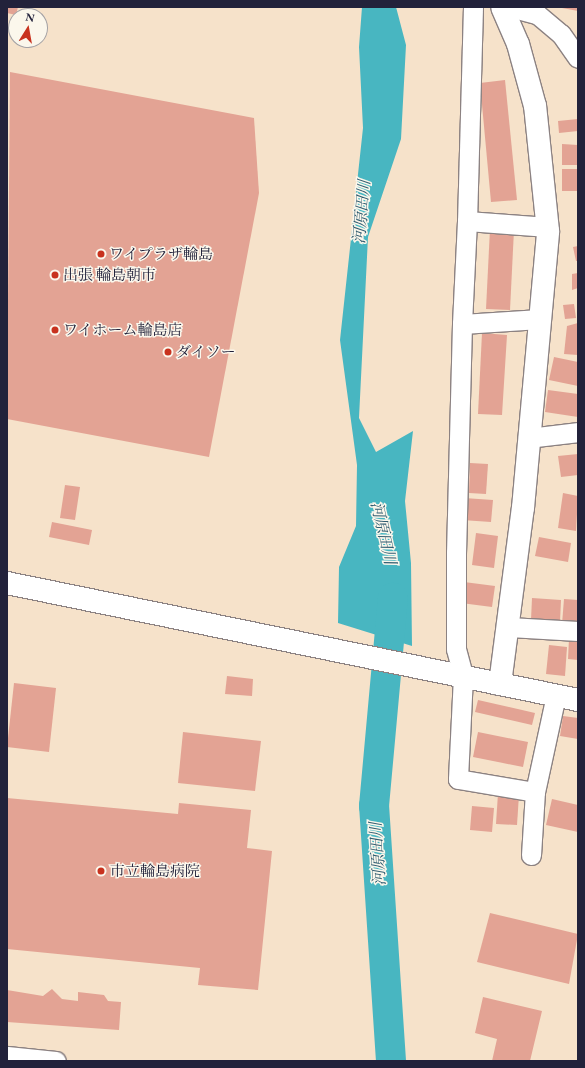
<!DOCTYPE html>
<meta charset="utf-8">
<style>
body{margin:0}
#map{position:relative;width:585px;height:1068px;overflow:hidden;background:#f6e2ca;font-family:"EB Garamond","Noto Serif JP",serif}
div>[style]{position:absolute}
.water>*{inset:0;background:#48b6c1}
.river>*{height:30px;margin:-15px;padding:0 15px;transform-origin:15px;border-radius:15px;background:#48b6c1}
.building>*{inset:0;background:#e3a394}
.roads{filter:drop-shadow(1px 0 #8c8282) drop-shadow(-1px 0 #8c8282) drop-shadow(0 1px #8c8282) drop-shadow(0 -1px #8c8282)}
.minor>*{height:19px;margin:-9.5px;padding:0 9.5px;transform-origin:9.5px;border-radius:9.5px;background:#fff}
.tertiary>*{height:22px;margin:-11px;padding:0 11px;transform-origin:11px;border-radius:11px;background:#fff}
.dots>*{width:11px;height:11px;translate:-50% -50%;box-sizing:border-box;border:2px solid #fbf7ec;border-radius:50%}
span{translate:-50% -50%;white-space:nowrap;text-align:center;line-height:1.15;-webkit-text-stroke:3px #fbf7ec;paint-order:stroke}
.poi-label{font-size:15px;color:#22223b}
.left{translate:0 -50%;text-align:left}
.water-label{font-size:16px;color:#315d71;font-style:italic}
.frame{position:absolute;inset:0;border:8px solid #22223b;pointer-events:none}
.north{position:absolute;left:8px;top:8px;width:40px;height:40px;box-sizing:border-box;background:#fbf7ec;border:1px solid #a4a2a5;border-radius:50%;rotate:11deg;font-size:11px;font-weight:700;line-height:16px;text-align:center;color:#22223b}
.north::after{content:'';display:block;margin:auto;width:14px;height:18px;background:#c8321e;clip-path:polygon(50% 0,100% 100%,50% 72%,0 100%)}
</style>
<div id="map">
<div class="water">
<i style="clip-path:polygon(362px 7px,396px 7px,406px 45px,401px 139px,368px 237px,359px 418px,376px 452px,413px 431px,405px 501px,411px 563px,412px 646px,338px 623px,339px 567px,356px 526px,357px 465px,340px 340px,363px 128px,359px 47px)"></i>
</div>
<div class="river">
<i style="left:391px;top:1061px;width:256px;rotate:-93.8deg"></i>
<i style="left:374px;top:806px;width:209px;rotate:-84.8deg"></i>
</div>
<div class="building">
<i style="clip-path:polygon(7px 7px,18px 7px,16px 15px,7px 13px)"></i>
<i style="clip-path:polygon(562px 7px,578px 7px,578px 11px,562px 8px)"></i>
<i style="clip-path:polygon(10px 72px,254px 118px,259px 193px,209px 457px,7px 419px)"></i>
<i style="clip-path:polygon(505px 80px,517px 200px,491px 202px,480px 83px)"></i>
<i style="clip-path:polygon(578px 119px,578px 131px,559px 133px,558px 121px)"></i>
<i style="clip-path:polygon(562px 144px,578px 145px,578px 165px,562px 165px)"></i>
<i style="clip-path:polygon(562px 169px,578px 169px,578px 191px,562px 191px)"></i>
<i style="clip-path:polygon(490px 229px,514px 230px,510px 310px,486px 309px)"></i>
<i style="clip-path:polygon(578px 246px,578px 261px,576px 261px,573px 247px)"></i>
<i style="clip-path:polygon(578px 273px,578px 288px,572px 290px,572px 274px)"></i>
<i style="clip-path:polygon(574px 304px,576px 318px,565px 319px,563px 305px)"></i>
<i style="clip-path:polygon(578px 323px,578px 355px,564px 354px,567px 326px)"></i>
<i style="clip-path:polygon(482px 333px,507px 335px,502px 415px,478px 414px)"></i>
<i style="clip-path:polygon(554px 357px,578px 362px,578px 386px,549px 380px)"></i>
<i style="clip-path:polygon(548px 390px,578px 394px,578px 417px,545px 412px)"></i>
<i style="clip-path:polygon(578px 454px,578px 475px,561px 477px,558px 456px)"></i>
<i style="clip-path:polygon(470px 463px,488px 464px,486px 494px,469px 493px)"></i>
<i style="clip-path:polygon(65px 485px,80px 487px,75px 520px,60px 518px)"></i>
<i style="clip-path:polygon(563px 493px,578px 496px,576px 531px,558px 528px)"></i>
<i style="clip-path:polygon(464px 498px,493px 500px,491px 522px,462px 520px)"></i>
<i style="clip-path:polygon(52px 522px,92px 530px,89px 545px,49px 537px)"></i>
<i style="clip-path:polygon(476px 533px,498px 536px,494px 568px,472px 565px)"></i>
<i style="clip-path:polygon(539px 537px,571px 543px,568px 562px,535px 556px)"></i>
<i style="clip-path:polygon(464px 582px,495px 586px,492px 607px,461px 603px)"></i>
<i style="clip-path:polygon(532px 598px,561px 600px,560px 622px,531px 620px)"></i>
<i style="clip-path:polygon(564px 599px,578px 600px,578px 625px,562px 624px)"></i>
<i style="clip-path:polygon(569px 639px,578px 639px,578px 660px,568px 659px)"></i>
<i style="clip-path:polygon(549px 645px,567px 647px,565px 676px,546px 674px)"></i>
<i style="clip-path:polygon(227px 676px,253px 679px,252px 696px,225px 694px)"></i>
<i style="clip-path:polygon(14px 683px,56px 688px,49px 752px,7px 747px)"></i>
<i style="clip-path:polygon(478px 700px,535px 713px,532px 725px,475px 712px)"></i>
<i style="clip-path:polygon(563px 716px,578px 718px,578px 739px,560px 736px)"></i>
<i style="clip-path:polygon(183px 732px,261px 741px,255px 791px,178px 783px)"></i>
<i style="clip-path:polygon(478px 732px,528px 742px,523px 767px,473px 757px)"></i>
<i style="clip-path:polygon(498px 793px,519px 795px,517px 825px,496px 824px)"></i>
<i style="clip-path:polygon(7px 798px,178px 814px,179px 803px,251px 810px,247px 848px,272px 851px,258px 990px,198px 985px,200px 968px,7px 949px)"></i>
<i style="clip-path:polygon(552px 799px,578px 805px,578px 832px,546px 825px)"></i>
<i style="clip-path:polygon(472px 806px,494px 808px,492px 832px,470px 830px)"></i>
<i style="clip-path:polygon(490px 913px,578px 934px,569px 984px,477px 962px)"></i>
<i style="clip-path:polygon(52px 989px,62px 999px,78px 1001px,78px 992px,104px 995px,108px 1001px,121px 1002px,119px 1030px,7px 1022px,7px 990px,43px 996px)"></i>
<i style="clip-path:polygon(483px 997px,542px 1011px,530px 1061px,492px 1061px,497px 1039px,475px 1033px)"></i>
</div>
<div class="roads">
<div class="minor">
<i style="left:473px;top:7px;width:214px;rotate:91.6deg"></i>
<i style="left:467px;top:221px;width:81px;rotate:4.2deg"></i>
<i style="left:510px;top:7px;width:28px;rotate:15deg"></i>
<i style="left:537px;top:14px;width:31px;rotate:40deg"></i>
<i style="left:561px;top:34px;width:29px;rotate:55deg"></i>
<i style="left:467px;top:221px;width:103px;rotate:92.8deg"></i>
<i style="left:462px;top:324px;width:78px;rotate:-3.7deg"></i>
<i style="left:462px;top:324px;width:229px;rotate:91.5deg"></i>
<i style="left:456px;top:553px;width:96px;rotate:90deg"></i>
<i style="left:456px;top:649px;width:28px;rotate:75deg"></i>
<i style="left:463px;top:676px;width:103px;rotate:92.8deg"></i>
<i style="left:458px;top:779px;width:78px;rotate:9.6deg"></i>
<i style="left:535px;top:792px;width:99px;rotate:-77.8deg"></i>
<i style="left:528px;top:438px;width:50px;rotate:-6.8deg"></i>
<i style="left:509px;top:627px;width:69px;rotate:3.3deg"></i>
<i style="left:531px;top:855px;width:63px;rotate:-86.4deg"></i>
<i style="left:7px;top:1056px;width:49px;rotate:5.8deg"></i>
</div>
<div class="tertiary">
<i style="left:7px;top:583px;width:583px;rotate:11.58deg"></i>
<i style="left:500px;top:684px;width:177px;rotate:-82.6deg"></i>
<i style="left:523px;top:508px;width:278px;rotate:-84.8deg"></i>
<i style="left:548px;top:231px;width:126px;rotate:-95.9deg"></i>
<i style="left:535px;top:106px;width:64px;rotate:-105.3deg"></i>
<i style="left:518px;top:44px;width:40px;rotate:-113.4deg"></i>
</div>
</div>
<div class="dots">
<i style="left:101px;top:254px;background:#c8321e"></i>
<i style="left:55px;top:275px;background:#c8321e"></i>
<i style="left:55px;top:330px;background:#c8321e"></i>
<i style="left:168px;top:352px;background:#c8321e"></i>
<i style="left:101px;top:871px;background:#c8321e"></i>
</div>
<div class="poi-label">
<span class="left" style="left:109px;top:254px">ワイプラザ輪島</span>
<span class="left" style="left:63px;top:275px">出張 輪島朝市</span>
<span class="left" style="left:63px;top:330px">ワイホーム輪島店</span>
<span class="left" style="left:176px;top:352px">ダイソー</span>
<span class="left" style="left:110px;top:871px">市立輪島病院</span>
</div>
<div class="water-label">
<span style="left:362px;top:212px;rotate:-85deg">河原田川</span>
<span style="left:383px;top:533px;rotate:77deg">河原田川</span>
<span style="left:378px;top:854px;rotate:-94deg">河原田川</span>
</div>
<div class="frame"></div>
<div class="north">N</div>
</div>
